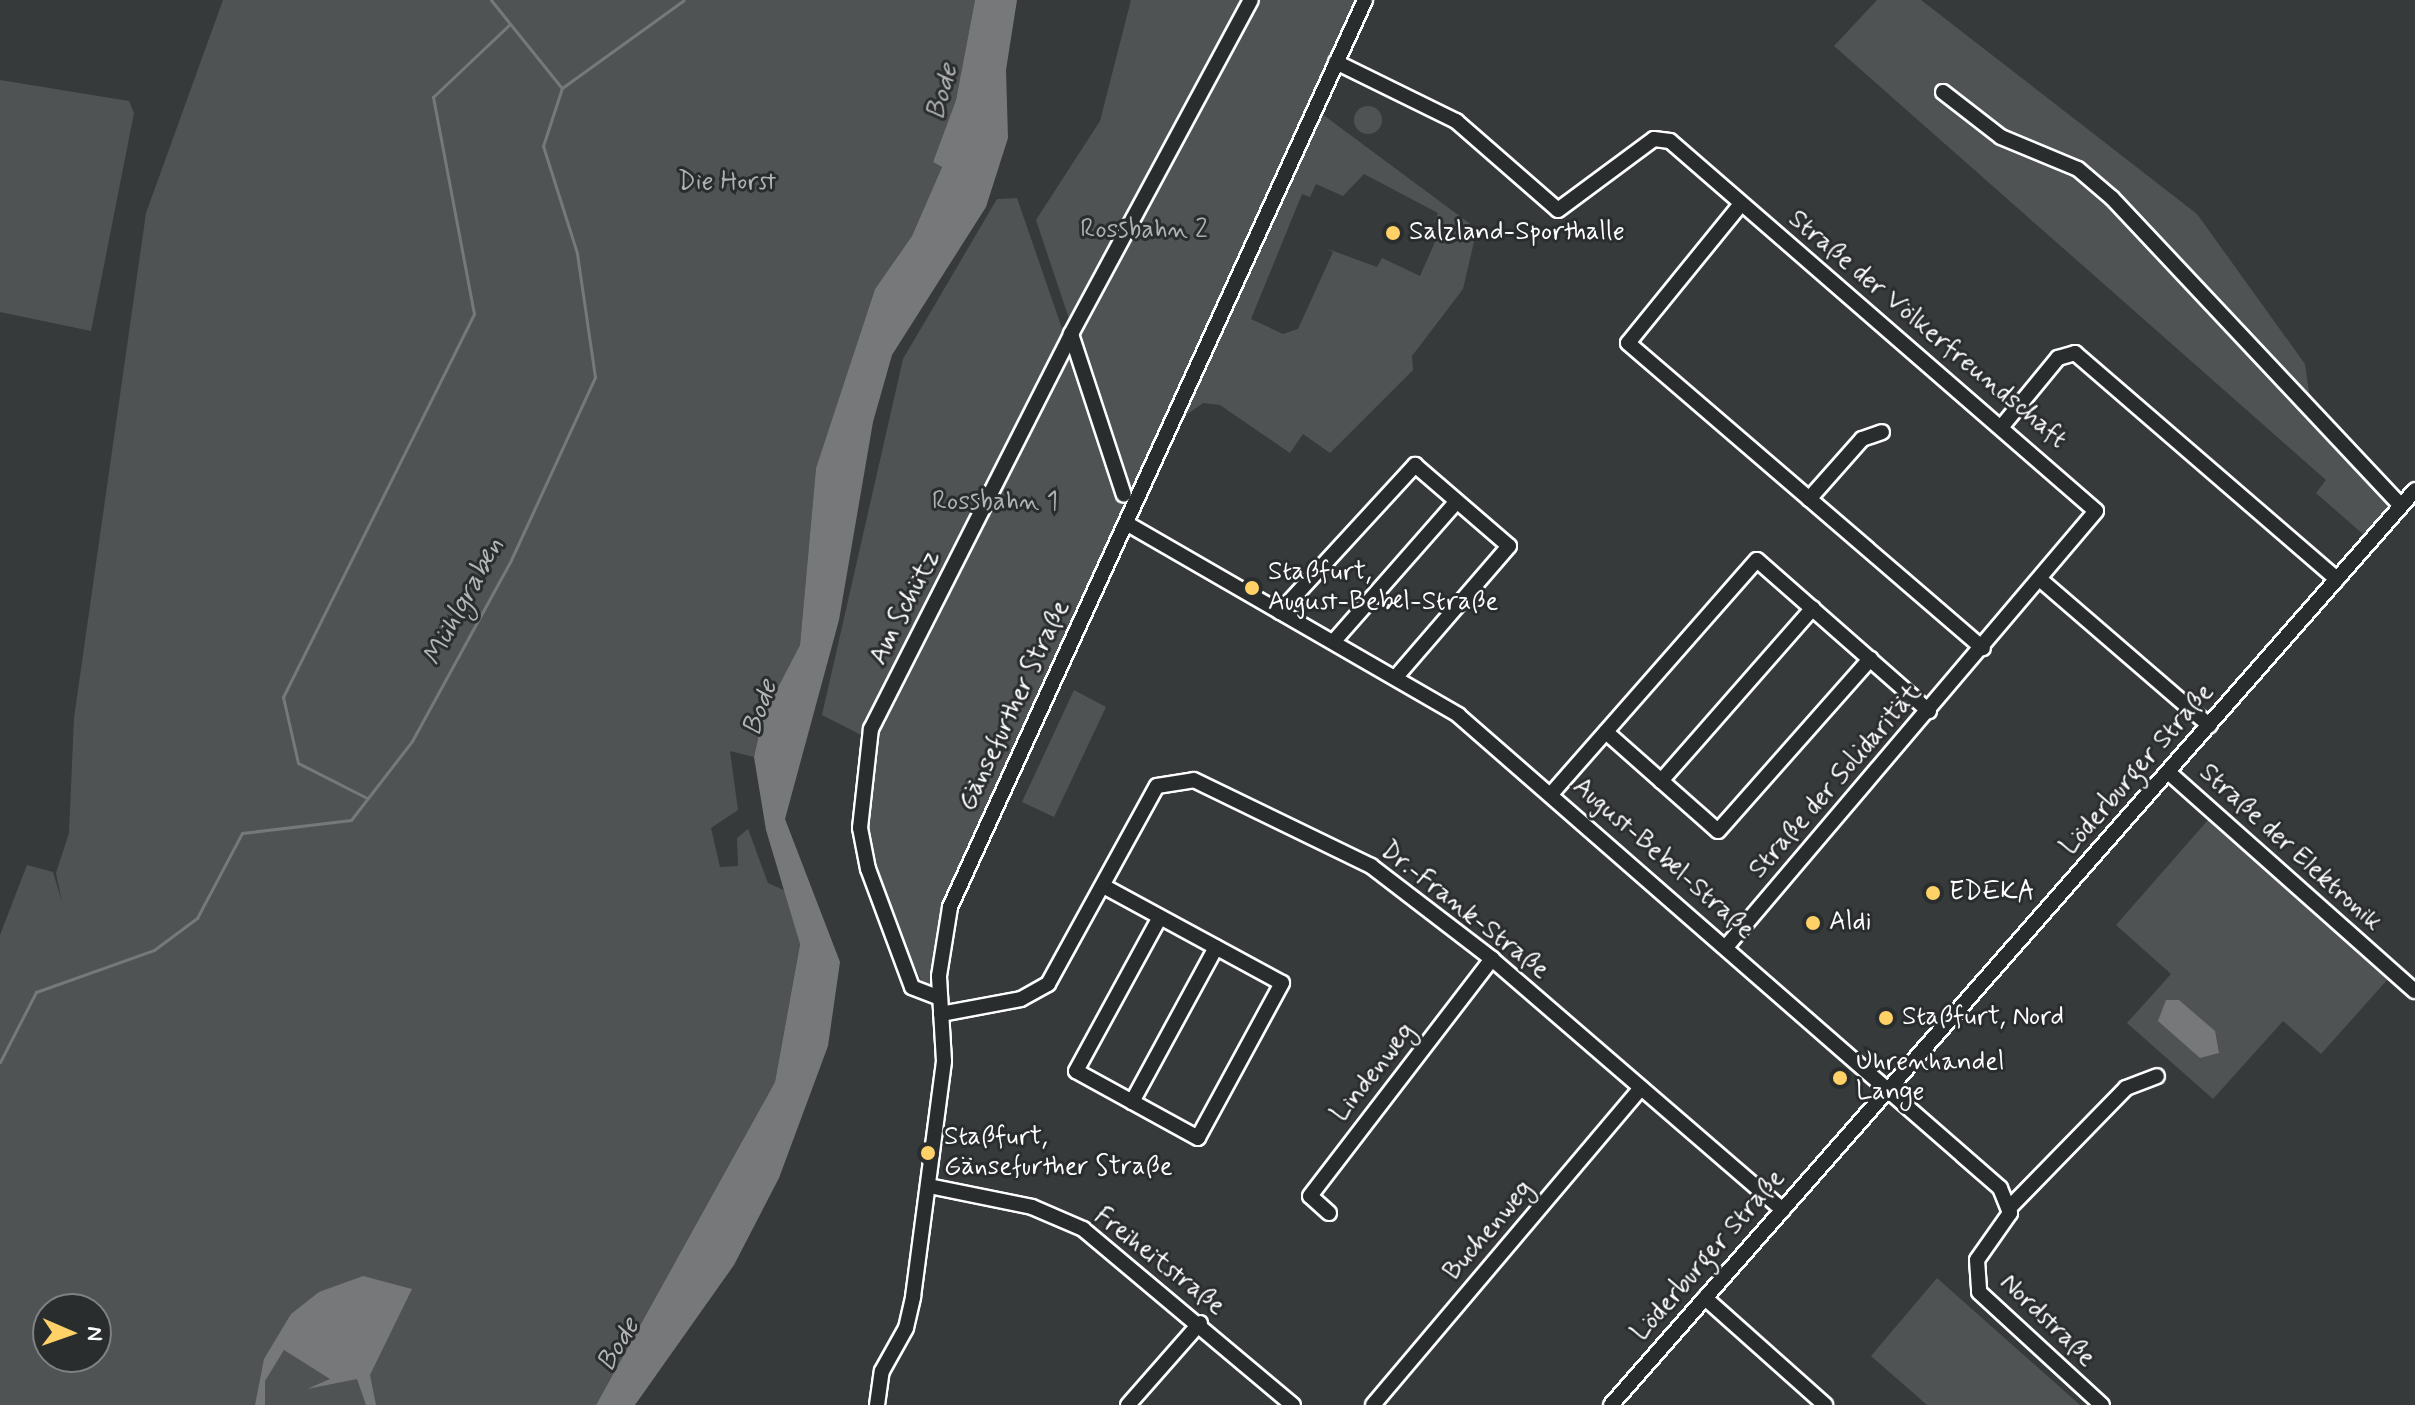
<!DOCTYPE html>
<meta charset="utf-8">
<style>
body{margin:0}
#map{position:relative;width:2415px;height:1405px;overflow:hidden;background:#373a3b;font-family:Mynerve,sans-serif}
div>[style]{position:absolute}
.green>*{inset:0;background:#505354}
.round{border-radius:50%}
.water>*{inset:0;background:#767879}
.stream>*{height:3px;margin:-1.5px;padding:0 1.5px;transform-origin:1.5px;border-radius:1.5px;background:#767879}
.roads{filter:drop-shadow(2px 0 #fff) drop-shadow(-2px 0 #fff) drop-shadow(0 2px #fff) drop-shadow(0 -2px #fff)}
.minor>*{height:14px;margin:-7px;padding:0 7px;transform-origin:7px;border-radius:7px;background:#2a2d2e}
.dots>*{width:22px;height:22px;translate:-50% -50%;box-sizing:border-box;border:4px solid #2a2d2e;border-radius:50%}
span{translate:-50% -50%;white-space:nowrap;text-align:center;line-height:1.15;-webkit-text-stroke:6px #2a2d2e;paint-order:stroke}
.park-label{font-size:26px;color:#b0b2b2}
.poi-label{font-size:26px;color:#fff}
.left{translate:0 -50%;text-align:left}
.street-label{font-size:26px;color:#fff}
.water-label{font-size:28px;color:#b4b5b5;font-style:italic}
.north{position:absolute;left:32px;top:1293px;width:80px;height:80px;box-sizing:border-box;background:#2a2d2e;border:2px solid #7f8182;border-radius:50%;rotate:92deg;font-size:22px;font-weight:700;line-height:32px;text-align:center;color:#fff}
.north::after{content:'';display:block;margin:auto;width:28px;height:36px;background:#ffd166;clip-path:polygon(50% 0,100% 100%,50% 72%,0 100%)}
</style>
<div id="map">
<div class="green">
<i style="clip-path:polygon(evenodd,223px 0,975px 0,956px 100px,933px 162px,942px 167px,912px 236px,875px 289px,816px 468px,800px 645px,763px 716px,754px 757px,730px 751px,738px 810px,711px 828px,720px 867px,738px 866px,737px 838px,748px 829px,768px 883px,786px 891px,800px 943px,775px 1082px,596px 1405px,0 1405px,0 935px,27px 865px,53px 872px,62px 902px,56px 873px,69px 833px,74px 718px,146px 213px,223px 0,48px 1309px,96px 1309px,96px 1357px,48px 1357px,48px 1309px)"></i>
<i style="clip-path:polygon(1131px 0,1358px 0,1128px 495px,1036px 220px,1100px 121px)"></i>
<i style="clip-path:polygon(1877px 0,1921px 0,2197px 214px,2305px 364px,2311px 406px,2392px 503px,2364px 535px,2316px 493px,2326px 480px,1834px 46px)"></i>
<i style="clip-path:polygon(0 80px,129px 101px,134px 113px,91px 331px,0 312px)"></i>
<i class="round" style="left:1354px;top:106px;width:28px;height:28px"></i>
<i style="clip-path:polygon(evenodd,1322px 114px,1477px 229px,1463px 289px,1412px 356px,1413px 370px,1330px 453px,1303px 434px,1290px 453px,1220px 405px,1203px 403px,1182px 418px,1322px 114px,1364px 174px,1438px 213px,1434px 222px,1442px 226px,1420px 276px,1382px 258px,1377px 267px,1325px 248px,1333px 252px,1298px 329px,1283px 334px,1251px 319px,1302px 194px,1310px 197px,1316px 184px,1343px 196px,1364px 174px)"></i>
<i style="clip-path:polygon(1017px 198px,1124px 508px,947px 893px,930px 984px,924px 986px,887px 908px,865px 831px,871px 740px,822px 715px,903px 359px,997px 199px)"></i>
<i style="clip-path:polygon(1074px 690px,1106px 707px,1054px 817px,1022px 802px)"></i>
<i style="clip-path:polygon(2208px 820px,2387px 980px,2321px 1054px,2283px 1021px,2213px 1099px,2127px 1023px,2171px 974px,2116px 925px)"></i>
<i style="clip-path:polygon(1937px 1278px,2080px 1405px,1927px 1405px,1871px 1356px)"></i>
</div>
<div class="water">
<i style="clip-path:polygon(975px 0,1017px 0,1006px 70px,1008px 138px,986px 207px,892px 355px,873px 422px,839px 620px,785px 819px,840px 962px,828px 1046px,779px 1178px,734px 1265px,635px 1405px,596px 1405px,775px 1082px,800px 944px,766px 830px,754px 757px,763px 716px,800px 645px,816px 468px,875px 289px,912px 236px,942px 167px,933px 162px,956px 100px)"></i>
<i style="clip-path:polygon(2166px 1000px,2179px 1000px,2215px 1031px,2219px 1053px,2200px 1058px,2158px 1021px)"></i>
<i style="clip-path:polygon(363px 1276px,412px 1289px,370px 1375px,376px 1405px,366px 1405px,357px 1379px,307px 1389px,330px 1379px,284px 1350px,265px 1381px,265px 1405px,255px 1405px,264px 1359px,291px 1314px,319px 1292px)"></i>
</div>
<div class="stream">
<i style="left:491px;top:0;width:112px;rotate:51.2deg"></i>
<i style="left:367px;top:798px;width:77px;rotate:-153.1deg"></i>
<i style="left:298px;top:763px;width:68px;rotate:-102.8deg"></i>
<i style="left:283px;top:697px;width:428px;rotate:-63.5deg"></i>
<i style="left:474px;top:314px;width:221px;rotate:-100.7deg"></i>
<i style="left:433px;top:97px;width:106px;rotate:-43.5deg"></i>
<i style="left:0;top:1062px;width:79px;rotate:-62.8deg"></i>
<i style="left:36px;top:992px;width:125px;rotate:-19.6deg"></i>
<i style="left:154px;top:950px;width:54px;rotate:-36.7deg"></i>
<i style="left:197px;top:918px;width:96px;rotate:-62.1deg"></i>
<i style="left:242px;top:833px;width:110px;rotate:-6.8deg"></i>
<i style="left:351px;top:820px;width:100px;rotate:-52.3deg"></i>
<i style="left:412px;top:741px;width:206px;rotate:-61.3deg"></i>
<i style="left:511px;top:560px;width:201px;rotate:-65.3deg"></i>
<i style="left:595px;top:377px;width:125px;rotate:-98.3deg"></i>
<i style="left:577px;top:253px;width:112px;rotate:-107.6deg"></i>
<i style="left:543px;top:146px;width:61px;rotate:-71.9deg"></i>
<i style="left:562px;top:88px;width:150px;rotate:-35.8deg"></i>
</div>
<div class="roads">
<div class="minor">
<i style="left:1336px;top:62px;width:134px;rotate:26.2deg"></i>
<i style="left:1456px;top:121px;width:135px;rotate:41.1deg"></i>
<i style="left:1558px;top:210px;width:119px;rotate:-36.5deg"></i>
<i style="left:1654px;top:139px;width:16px;rotate:7deg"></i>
<i style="left:1670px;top:141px;width:564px;rotate:40.98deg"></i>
<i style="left:2096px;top:511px;width:572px;rotate:130.32deg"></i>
<i style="left:1943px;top:92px;width:73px;rotate:37.8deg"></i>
<i style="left:2001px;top:137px;width:83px;rotate:22.6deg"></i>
<i style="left:2078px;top:169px;width:45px;rotate:40.5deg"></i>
<i style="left:2112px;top:198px;width:422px;rotate:46.8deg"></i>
<i style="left:1741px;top:204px;width:179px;rotate:129.1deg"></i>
<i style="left:1628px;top:343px;width:468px;rotate:40.7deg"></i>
<i style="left:1071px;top:334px;width:169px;rotate:71.8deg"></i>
<i style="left:2003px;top:425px;width:87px;rotate:-50.6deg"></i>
<i style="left:2058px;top:358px;width:18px;rotate:-16deg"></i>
<i style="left:2075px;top:353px;width:346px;rotate:40.8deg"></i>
<i style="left:1809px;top:499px;width:80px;rotate:-48.5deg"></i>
<i style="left:1862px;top:439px;width:21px;rotate:-19deg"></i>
<i style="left:1126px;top:523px;width:384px;rotate:30deg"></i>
<i style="left:1458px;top:715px;width:719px;rotate:41.11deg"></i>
<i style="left:2000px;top:1188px;width:27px;rotate:68deg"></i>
<i style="left:2010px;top:1213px;width:57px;rotate:125.1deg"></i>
<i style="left:1977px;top:1260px;width:32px;rotate:86deg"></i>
<i style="left:1979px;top:1292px;width:167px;rotate:42.6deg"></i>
<i style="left:2042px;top:581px;width:221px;rotate:40.8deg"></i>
<i style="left:1280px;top:612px;width:200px;rotate:-47.4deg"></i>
<i style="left:1415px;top:465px;width:124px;rotate:40.8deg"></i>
<i style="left:1509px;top:546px;width:174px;rotate:130.8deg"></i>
<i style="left:1334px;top:641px;width:185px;rotate:-48.7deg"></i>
<i style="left:1606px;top:732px;width:149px;rotate:41.5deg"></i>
<i style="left:1718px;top:831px;width:230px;rotate:-48.5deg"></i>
<i style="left:2168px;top:772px;width:330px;rotate:41.6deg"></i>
<i style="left:1661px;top:781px;width:230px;rotate:-48.7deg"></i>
<i style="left:1552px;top:793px;width:310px;rotate:-48.7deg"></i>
<i style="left:1757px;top:560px;width:229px;rotate:41.3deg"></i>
<i style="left:1105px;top:887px;width:201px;rotate:28.5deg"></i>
<i style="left:1282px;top:983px;width:176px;rotate:118.5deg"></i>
<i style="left:1198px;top:1138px;width:139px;rotate:-151.2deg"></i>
<i style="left:1076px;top:1071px;width:175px;rotate:-61.4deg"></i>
<i style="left:940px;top:998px;width:30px;rotate:-159deg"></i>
<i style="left:912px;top:987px;width:126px;rotate:-110.4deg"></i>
<i style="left:868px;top:869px;width:42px;rotate:-101deg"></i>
<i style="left:860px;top:828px;width:100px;rotate:-83.7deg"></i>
<i style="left:871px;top:729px;width:443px;rotate:-63.1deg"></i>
<i style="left:1071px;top:334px;width:379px;rotate:-61.7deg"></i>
<i style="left:941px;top:1014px;width:81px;rotate:-10.6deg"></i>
<i style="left:1021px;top:999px;width:31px;rotate:-29deg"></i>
<i style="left:1048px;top:984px;width:226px;rotate:-61.2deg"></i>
<i style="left:1157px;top:786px;width:37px;rotate:-9deg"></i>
<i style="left:1194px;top:780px;width:197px;rotate:25.9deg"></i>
<i style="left:1371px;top:866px;width:153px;rotate:37.5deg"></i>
<i style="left:1492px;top:959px;width:384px;rotate:40.8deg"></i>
<i style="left:1132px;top:1102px;width:176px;rotate:-61.5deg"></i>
<i style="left:929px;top:1186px;width:105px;rotate:11.5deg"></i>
<i style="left:1032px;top:1207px;width:56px;rotate:23.3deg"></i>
<i style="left:1083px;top:1229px;width:274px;rotate:40deg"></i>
<i style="left:2011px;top:1206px;width:165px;rotate:-45.7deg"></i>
<i style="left:2126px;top:1088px;width:33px;rotate:-21deg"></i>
<i style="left:1329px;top:1213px;width:25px;rotate:-138deg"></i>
<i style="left:1310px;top:1196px;width:299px;rotate:-52.5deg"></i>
<i style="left:1705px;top:1298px;width:161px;rotate:41.7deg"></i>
<i style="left:877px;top:1405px;width:34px;rotate:-82deg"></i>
<i style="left:882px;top:1371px;width:49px;rotate:-60.8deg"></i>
<i style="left:906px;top:1328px;width:32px;rotate:-77deg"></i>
<i style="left:913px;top:1297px;width:238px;rotate:-82.5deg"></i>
<i style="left:944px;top:1061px;width:85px;rotate:-93.4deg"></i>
<i style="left:939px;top:976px;width:70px;rotate:-80.9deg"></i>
<i style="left:950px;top:907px;width:997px;rotate:-65.41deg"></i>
<i style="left:1128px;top:1405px;width:109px;rotate:-48.7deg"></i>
<i style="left:1373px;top:1405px;width:415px;rotate:-49.8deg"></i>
<i style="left:1611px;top:1405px;width:1218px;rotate:-48.69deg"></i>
</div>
</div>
<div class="dots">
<i style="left:1393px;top:233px;background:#ffd166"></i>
<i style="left:1252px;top:588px;background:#ffd166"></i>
<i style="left:1933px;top:893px;background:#ffd166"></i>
<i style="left:1813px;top:923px;background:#ffd166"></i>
<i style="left:1886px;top:1018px;background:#ffd166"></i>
<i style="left:1840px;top:1078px;background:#ffd166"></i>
<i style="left:928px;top:1153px;background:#ffd166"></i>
</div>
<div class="park-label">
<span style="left:727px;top:183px">Die Horst</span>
<span style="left:1144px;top:231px">Rossbahn 2</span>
<span style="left:995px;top:503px">Rossbahn 1</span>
</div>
<div class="poi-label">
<span class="left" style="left:1409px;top:233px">Salzland-Sporthalle</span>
<span class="left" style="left:1268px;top:588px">Staßfurt,<br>August-Bebel-Straße</span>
<span class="left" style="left:1949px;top:893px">EDEKA</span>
<span class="left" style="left:1829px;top:923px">Aldi</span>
<span class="left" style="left:1902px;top:1018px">Staßfurt, Nord</span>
<span class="left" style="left:1856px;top:1078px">Uhrenhandel<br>Lange</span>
<span class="left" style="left:944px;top:1153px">Staßfurt,<br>Gänsefurther Straße</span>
</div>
<div class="street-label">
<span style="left:1927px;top:330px;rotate:40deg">Straße der Völkerfreundschaft</span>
<span style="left:906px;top:608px;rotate:-63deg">Am Schütz</span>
<span style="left:1015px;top:706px;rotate:-65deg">Gänsefurther Straße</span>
<span style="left:2138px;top:770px;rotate:-49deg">Löderburger Straße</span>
<span style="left:1836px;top:782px;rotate:-49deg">Straße der Solidarität</span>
<span style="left:2290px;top:848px;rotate:42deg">Straße der Elektronik</span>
<span style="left:1663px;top:859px;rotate:41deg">August-Bebel-Straße</span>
<span style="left:1464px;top:911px;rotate:38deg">Dr.-Frank-Straße</span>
<span style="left:1374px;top:1073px;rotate:-52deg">Lindenweg</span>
<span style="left:1489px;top:1231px;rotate:-50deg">Buchenweg</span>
<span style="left:1709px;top:1256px;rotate:-49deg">Löderburger Straße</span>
<span style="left:1159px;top:1262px;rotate:38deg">Freiheitstraße</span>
<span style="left:2047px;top:1321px;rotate:44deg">Nordstraße</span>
</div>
<div class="water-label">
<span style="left:943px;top:92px;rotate:-75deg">Bode</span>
<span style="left:464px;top:602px;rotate:-62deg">Mühlgraben</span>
<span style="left:761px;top:708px;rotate:-71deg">Bode</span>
<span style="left:619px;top:1345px;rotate:-59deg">Bode</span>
</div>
<div class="north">N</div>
</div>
